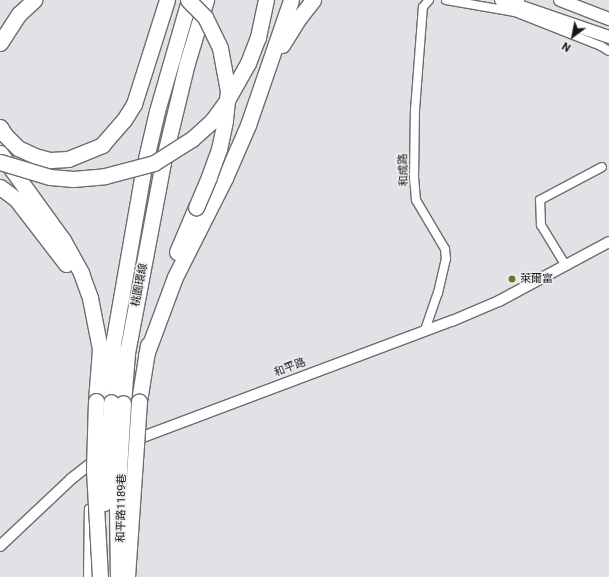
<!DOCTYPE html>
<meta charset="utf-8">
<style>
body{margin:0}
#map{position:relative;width:609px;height:577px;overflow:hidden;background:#e2e2e6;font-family:Roboto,"Noto Sans TC",sans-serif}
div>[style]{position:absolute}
.roads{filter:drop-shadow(1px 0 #6d6d70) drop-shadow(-1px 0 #6d6d70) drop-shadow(0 1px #6d6d70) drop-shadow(0 -1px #6d6d70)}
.minor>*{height:8px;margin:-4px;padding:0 4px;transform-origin:4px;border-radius:4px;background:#fff}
.tertiary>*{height:10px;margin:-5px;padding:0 5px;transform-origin:5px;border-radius:5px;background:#fff}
.secondary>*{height:12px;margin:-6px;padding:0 6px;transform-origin:6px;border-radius:6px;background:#fff}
.motorway>*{height:15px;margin:-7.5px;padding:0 7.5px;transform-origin:7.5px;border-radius:7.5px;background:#fff}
.bridges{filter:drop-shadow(1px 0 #6d6d70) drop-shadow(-1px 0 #6d6d70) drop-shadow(0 1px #6d6d70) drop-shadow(0 -1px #6d6d70)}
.motorway-bridge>*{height:15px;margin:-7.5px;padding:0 7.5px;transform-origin:7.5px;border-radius:7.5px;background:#fff}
.dots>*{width:11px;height:11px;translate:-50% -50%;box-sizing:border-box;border:2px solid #efeff3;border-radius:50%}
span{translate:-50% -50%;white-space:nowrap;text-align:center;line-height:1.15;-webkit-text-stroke:3px #efeff3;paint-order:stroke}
.street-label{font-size:11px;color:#171718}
.poi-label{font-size:11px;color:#171718}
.left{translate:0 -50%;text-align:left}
.north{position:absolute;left:553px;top:16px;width:40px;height:40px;-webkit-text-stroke:3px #efeff3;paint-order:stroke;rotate:212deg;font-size:11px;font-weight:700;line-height:16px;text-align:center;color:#171718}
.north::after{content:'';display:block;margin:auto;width:14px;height:18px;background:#171718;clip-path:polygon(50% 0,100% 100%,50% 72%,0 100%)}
</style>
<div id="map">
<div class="roads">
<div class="minor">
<i style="left:446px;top:0;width:70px;rotate:9.9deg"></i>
<i style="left:515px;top:12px;width:13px;rotate:-67deg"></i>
<i style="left:515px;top:12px;width:92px;rotate:21.6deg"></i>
<i style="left:601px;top:46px;width:9px;rotate:32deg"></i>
<i style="left:566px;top:266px;width:48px;rotate:-121.4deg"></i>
<i style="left:541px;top:225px;width:25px;rotate:-92deg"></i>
<i style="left:540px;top:200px;width:70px;rotate:-28deg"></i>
<i style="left:425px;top:330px;width:39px;rotate:-71deg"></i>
<i style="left:438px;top:293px;width:35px;rotate:-77deg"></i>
<i style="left:446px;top:259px;width:10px;rotate:-96deg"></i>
<i style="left:445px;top:249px;width:57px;rotate:-120.6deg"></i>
<i style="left:416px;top:200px;width:22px;rotate:-95deg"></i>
<i style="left:414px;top:178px;width:68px;rotate:-89.2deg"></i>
<i style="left:415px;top:110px;width:103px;rotate:-85.6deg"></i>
<i style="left:423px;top:7px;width:9px;rotate:-49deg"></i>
<i style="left:88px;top:577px;width:68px;rotate:-89.2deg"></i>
</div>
<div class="tertiary">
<i style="left:132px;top:441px;width:342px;rotate:-20.6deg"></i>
<i style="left:452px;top:321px;width:51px;rotate:-23.1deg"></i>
<i style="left:499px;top:301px;width:125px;rotate:-28.2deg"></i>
<i style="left:0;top:546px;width:98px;rotate:-43.3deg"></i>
<i style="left:71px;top:479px;width:33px;rotate:-38deg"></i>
</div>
<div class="secondary">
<i style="left:501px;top:0;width:114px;rotate:18.9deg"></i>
<i style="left:560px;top:0;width:53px;rotate:21.2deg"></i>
</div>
<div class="motorway">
<i style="left:0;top:43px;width:35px;rotate:-57deg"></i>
<i style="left:19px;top:14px;width:21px;rotate:-43deg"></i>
<i style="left:282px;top:45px;width:32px;rotate:-58deg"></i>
<i style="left:299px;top:18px;width:23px;rotate:-52deg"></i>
<i style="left:0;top:127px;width:9px;rotate:58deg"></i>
<i style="left:5px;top:135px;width:18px;rotate:45deg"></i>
<i style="left:18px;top:148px;width:19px;rotate:25deg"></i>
<i style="left:35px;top:156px;width:16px;rotate:15deg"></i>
<i style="left:50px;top:160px;width:18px;rotate:-3deg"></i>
<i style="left:68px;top:159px;width:37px;rotate:-22deg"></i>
<i style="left:102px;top:145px;width:33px;rotate:-49deg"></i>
<i style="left:124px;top:120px;width:19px;rotate:-58deg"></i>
<i style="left:134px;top:104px;width:109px;rotate:-72.4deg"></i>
<i style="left:0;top:153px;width:107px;rotate:54.1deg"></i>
<i style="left:63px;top:240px;width:38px;rotate:61deg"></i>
<i style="left:81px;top:273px;width:27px;rotate:70deg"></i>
<i style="left:90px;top:298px;width:52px;rotate:78.9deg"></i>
<i style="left:100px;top:349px;width:52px;rotate:94.4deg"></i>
<i style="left:0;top:187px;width:20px;rotate:37deg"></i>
<i style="left:16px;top:199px;width:82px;rotate:52.4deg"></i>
<i style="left:177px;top:252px;width:49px;rotate:-67.1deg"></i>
<i style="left:146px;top:355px;width:83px;rotate:-69.6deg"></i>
<i style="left:175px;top:277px;width:111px;rotate:-63.2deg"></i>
<i style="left:225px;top:178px;width:58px;rotate:-66.5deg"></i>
<i style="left:248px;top:125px;width:132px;rotate:-71deg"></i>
<i style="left:139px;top:401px;width:57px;rotate:-80.9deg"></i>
<i style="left:111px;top:402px;width:58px;rotate:-88deg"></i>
<i style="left:113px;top:344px;width:180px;rotate:-80.1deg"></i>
<i style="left:144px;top:167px;width:57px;rotate:-76.9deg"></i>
<i style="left:157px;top:111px;width:116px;rotate:-73.9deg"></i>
<i style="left:123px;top:403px;width:50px;rotate:-85.4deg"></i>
<i style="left:127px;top:353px;width:194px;rotate:-79.3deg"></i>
<i style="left:163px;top:162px;width:102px;rotate:-76.4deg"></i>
<i style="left:187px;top:63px;width:66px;rotate:-73.2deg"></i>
</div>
</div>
<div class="bridges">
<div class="motorway-bridge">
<i style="left:188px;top:0;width:24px;rotate:45deg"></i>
<i style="left:205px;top:17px;width:34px;rotate:64deg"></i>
<i style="left:220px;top:48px;width:44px;rotate:79.5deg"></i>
<i style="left:228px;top:91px;width:30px;rotate:96deg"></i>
<i style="left:225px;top:121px;width:29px;rotate:102deg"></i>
<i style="left:219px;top:149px;width:30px;rotate:110deg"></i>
<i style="left:209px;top:177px;width:33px;rotate:113deg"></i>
<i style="left:0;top:162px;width:52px;rotate:16.7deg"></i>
<i style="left:50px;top:177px;width:23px;rotate:5deg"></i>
<i style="left:73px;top:179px;width:32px;rotate:-5deg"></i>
<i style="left:105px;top:176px;width:51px;rotate:-14.9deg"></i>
<i style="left:154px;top:163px;width:45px;rotate:-32.3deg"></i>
<i style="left:192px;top:139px;width:27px;rotate:-42deg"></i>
<i style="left:212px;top:121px;width:24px;rotate:-54deg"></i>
<i style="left:226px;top:102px;width:45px;rotate:-60.6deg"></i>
<i style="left:248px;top:63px;width:28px;rotate:-69deg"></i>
<i style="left:258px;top:37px;width:38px;rotate:-78deg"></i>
<i style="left:96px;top:401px;width:69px;rotate:91.7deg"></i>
<i style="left:94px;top:470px;width:107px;rotate:86.8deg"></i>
<i style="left:104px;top:503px;width:101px;rotate:-86deg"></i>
<i style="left:118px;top:577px;width:73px;rotate:-90.8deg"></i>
<i style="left:117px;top:504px;width:101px;rotate:-86.6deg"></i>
<i style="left:127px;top:577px;width:176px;rotate:-86.1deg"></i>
</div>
</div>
<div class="dots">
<i style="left:512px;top:279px;background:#5f7b2f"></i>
</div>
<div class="street-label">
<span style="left:404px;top:170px;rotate:-92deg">和成路</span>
<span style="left:140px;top:285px;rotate:-79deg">桃園環線</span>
<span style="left:290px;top:368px;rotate:-21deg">和平路</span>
<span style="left:122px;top:508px;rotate:-89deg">和平路1189巷</span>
</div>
<div class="poi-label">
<span class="left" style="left:520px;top:279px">萊爾富</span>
</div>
<div class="north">N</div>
</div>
